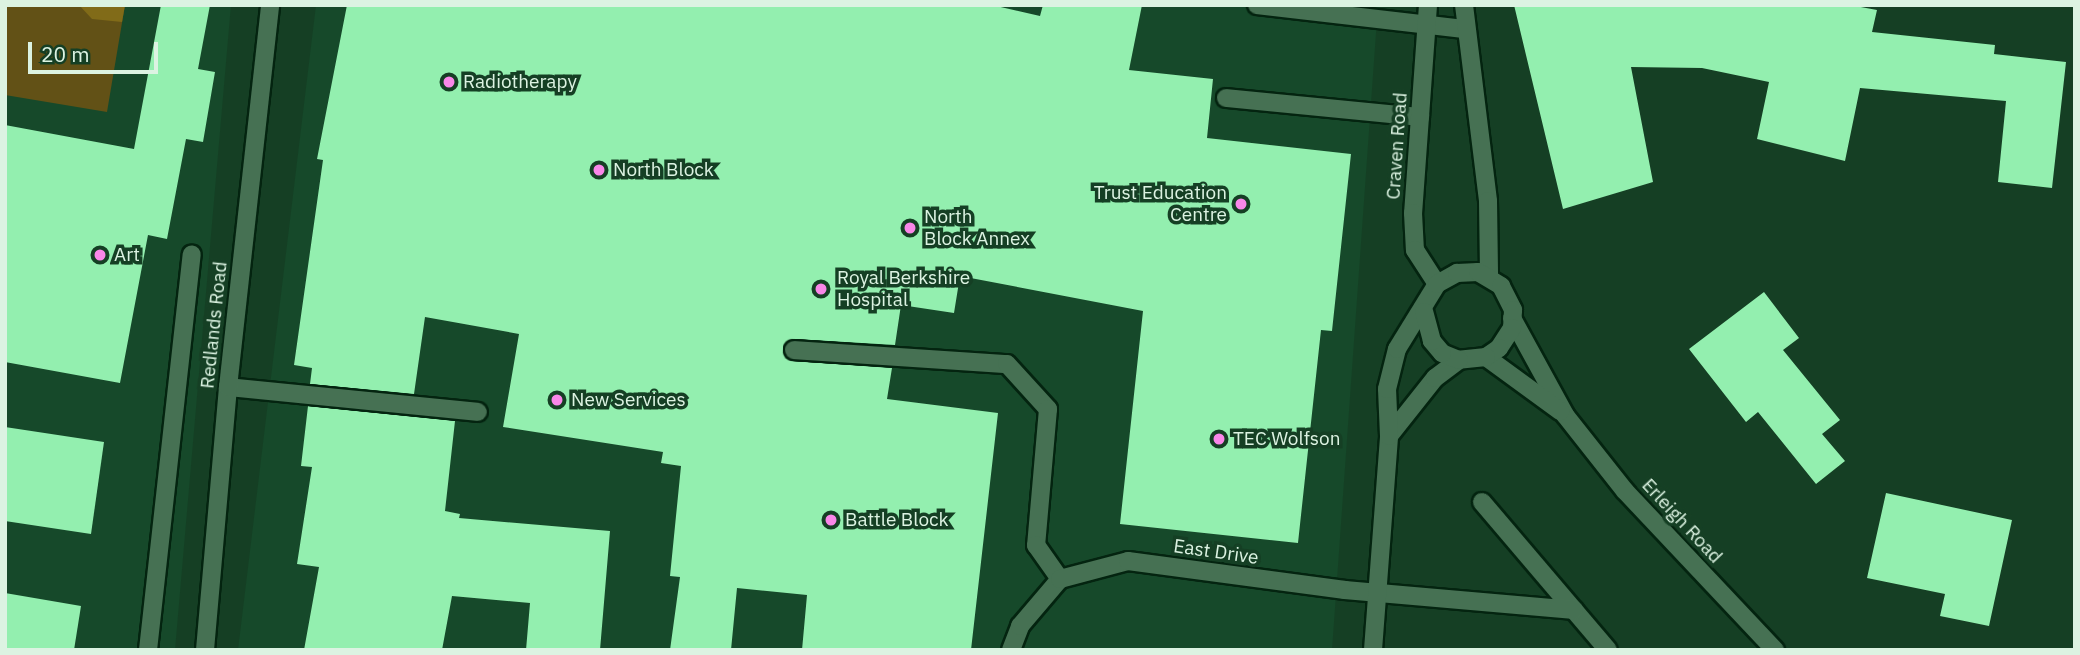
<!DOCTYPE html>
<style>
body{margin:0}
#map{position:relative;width:2080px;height:655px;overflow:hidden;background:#153f24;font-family:"IBM Plex Sans",sans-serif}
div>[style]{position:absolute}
.built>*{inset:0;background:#16492a}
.green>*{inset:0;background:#625116}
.forest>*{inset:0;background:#816b18}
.building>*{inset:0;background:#93efaf}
.roads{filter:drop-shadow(2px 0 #042410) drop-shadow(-2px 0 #042410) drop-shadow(0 2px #042410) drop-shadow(0 -2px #042410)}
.lane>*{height:18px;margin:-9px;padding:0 9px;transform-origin:9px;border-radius:9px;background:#467153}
.secondary>*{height:18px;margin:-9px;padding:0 9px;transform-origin:9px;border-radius:9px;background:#467153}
.dots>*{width:19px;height:19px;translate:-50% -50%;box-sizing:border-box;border:4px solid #153f24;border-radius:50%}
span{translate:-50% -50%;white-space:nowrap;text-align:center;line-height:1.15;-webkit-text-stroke:7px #153f24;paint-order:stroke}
.poi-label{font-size:19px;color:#dcf3e2}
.left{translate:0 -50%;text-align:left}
.right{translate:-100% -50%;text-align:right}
.street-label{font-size:19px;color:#dcf3e2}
.frame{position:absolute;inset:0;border:7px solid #dcf3e2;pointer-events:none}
.scale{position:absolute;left:28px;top:42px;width:130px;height:32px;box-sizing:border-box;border:4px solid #dcf3e2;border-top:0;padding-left:9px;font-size:21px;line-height:24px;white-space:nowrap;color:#dcf3e2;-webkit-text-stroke:5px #153f24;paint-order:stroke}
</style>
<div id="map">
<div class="built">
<i style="clip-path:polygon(5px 5px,231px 5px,175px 650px,5px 650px)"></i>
<i style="clip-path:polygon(316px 5px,1378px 5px,1332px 650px,238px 650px)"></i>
</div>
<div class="green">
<i style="clip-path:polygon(5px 5px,125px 5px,107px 112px,5px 95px)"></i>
</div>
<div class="forest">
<i style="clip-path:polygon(79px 5px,125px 5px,122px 22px,92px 19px)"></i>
</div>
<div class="building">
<i style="clip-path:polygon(161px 5px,210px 5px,198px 69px,215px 72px,203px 142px,186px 139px,167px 239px,148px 235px,120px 383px,5px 362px,5px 125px,134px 149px)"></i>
<i style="clip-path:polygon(347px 5px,992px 5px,1040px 16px,1043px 5px,1142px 5px,1129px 70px,1213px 79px,1207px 138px,1351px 154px,1332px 331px,1321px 330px,1298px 543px,1120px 524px,1143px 311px,960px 276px,954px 313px,901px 305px,895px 345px,795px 339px,783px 350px,793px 361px,892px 368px,887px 399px,998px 413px,971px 650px,802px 650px,807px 595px,737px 588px,731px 650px,670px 650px,680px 577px,670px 576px,681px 466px,661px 463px,663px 452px,503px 427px,519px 334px,425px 317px,414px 394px,310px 384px,312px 368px,294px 365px,323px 160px,317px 159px)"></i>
<i style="clip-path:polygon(1514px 5px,1850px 5px,1877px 10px,1872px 32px,1995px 45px,1994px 54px,2066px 62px,2052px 188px,1998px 182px,2006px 101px,1860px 88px,1845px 161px,1757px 139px,1769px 82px,1702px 68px,1631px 67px,1653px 182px,1563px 209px)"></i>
<i style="clip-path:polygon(1764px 292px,1799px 338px,1783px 350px,1840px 420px,1822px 434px,1845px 461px,1816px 484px,1758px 412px,1746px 422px,1689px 349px)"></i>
<i style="clip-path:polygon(308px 406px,455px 421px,445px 511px,460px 514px,459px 518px,610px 531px,600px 650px,526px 650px,530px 603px,452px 596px,442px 650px,304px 650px,319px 567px,297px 564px,312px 467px,301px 466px)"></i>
<i style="clip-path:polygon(5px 427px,104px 442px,91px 534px,5px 521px)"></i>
<i style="clip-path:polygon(1886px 493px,2012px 520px,1989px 626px,1940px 616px,1945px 594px,1867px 578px)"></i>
<i style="clip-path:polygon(5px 593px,81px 606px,74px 650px,5px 650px)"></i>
</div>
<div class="roads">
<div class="lane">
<i style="left:1257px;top:5px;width:208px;rotate:6.6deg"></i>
<i style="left:1226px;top:98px;width:195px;rotate:5.6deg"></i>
<i style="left:794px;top:350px;width:213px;rotate:3.8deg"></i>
<i style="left:1007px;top:364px;width:61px;rotate:47.7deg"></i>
<i style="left:1048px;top:409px;width:137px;rotate:95deg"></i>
<i style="left:1036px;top:545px;width:42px;rotate:54.8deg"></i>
<i style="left:228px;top:387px;width:251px;rotate:5.7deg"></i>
<i style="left:1482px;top:502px;width:194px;rotate:49.6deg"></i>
<i style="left:148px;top:650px;width:398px;rotate:-83.7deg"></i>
<i style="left:1011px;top:650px;width:26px;rotate:-69deg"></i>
<i style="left:1020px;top:626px;width:62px;rotate:-49.6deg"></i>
<i style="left:1060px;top:579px;width:70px;rotate:-14.8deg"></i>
<i style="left:1128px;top:561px;width:219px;rotate:7.6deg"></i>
<i style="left:1345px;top:590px;width:230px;rotate:5deg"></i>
</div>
<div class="secondary">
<i style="left:1428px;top:5px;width:209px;rotate:94.1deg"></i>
<i style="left:1413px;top:213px;width:37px;rotate:87deg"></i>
<i style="left:1415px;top:250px;width:40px;rotate:57.1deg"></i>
<i style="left:1464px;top:5px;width:197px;rotate:83deg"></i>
<i style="left:1488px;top:201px;width:75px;rotate:89.2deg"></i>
<i style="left:1512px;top:318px;width:111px;rotate:61.3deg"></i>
<i style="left:1565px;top:415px;width:97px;rotate:51.7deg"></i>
<i style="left:1625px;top:491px;width:219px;rotate:46.7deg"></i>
<i style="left:1486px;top:357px;width:92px;rotate:36.1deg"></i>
<i style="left:1389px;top:436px;width:74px;rotate:-51.6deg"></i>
<i style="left:1435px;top:378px;width:30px;rotate:-37deg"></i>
<i style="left:205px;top:650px;width:264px;rotate:-85deg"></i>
<i style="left:228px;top:387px;width:384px;rotate:-83.7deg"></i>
<i style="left:1373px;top:650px;width:215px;rotate:-85.7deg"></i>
<i style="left:1389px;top:436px;width:47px;rotate:-92.4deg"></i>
<i style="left:1387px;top:389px;width:41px;rotate:-76deg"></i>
<i style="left:1397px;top:349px;width:76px;rotate:-58.4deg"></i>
<i style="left:1437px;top:284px;width:23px;rotate:-29deg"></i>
<i style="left:1457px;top:273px;width:21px;rotate:-3deg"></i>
<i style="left:1478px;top:272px;width:27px;rotate:31deg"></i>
<i style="left:1501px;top:286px;width:27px;rotate:63deg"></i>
<i style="left:1513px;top:310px;width:18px;rotate:93deg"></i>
<i style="left:1512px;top:328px;width:24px;rotate:123deg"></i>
<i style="left:1499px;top:348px;width:16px;rotate:145deg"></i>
<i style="left:1486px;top:357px;width:27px;rotate:174deg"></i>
<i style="left:1459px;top:360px;width:18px;rotate:-158deg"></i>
<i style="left:1442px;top:353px;width:16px;rotate:-130deg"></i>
<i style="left:1432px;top:341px;width:30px;rotate:-105deg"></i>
</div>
</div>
<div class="dots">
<i style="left:449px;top:82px;background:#f987e8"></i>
<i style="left:599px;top:170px;background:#f987e8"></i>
<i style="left:1241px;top:204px;background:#f987e8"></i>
<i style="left:910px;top:228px;background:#f987e8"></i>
<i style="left:100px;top:255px;background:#f987e8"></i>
<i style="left:821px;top:289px;background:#f987e8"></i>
<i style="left:557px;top:400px;background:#f987e8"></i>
<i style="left:1219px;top:439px;background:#f987e8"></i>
<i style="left:831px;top:520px;background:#f987e8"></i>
</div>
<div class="poi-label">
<span class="left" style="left:463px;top:82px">Radiotherapy</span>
<span class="left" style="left:613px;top:170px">North Block</span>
<span class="right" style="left:1227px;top:204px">Trust Education<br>Centre</span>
<span class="left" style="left:924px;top:228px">North<br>Block Annex</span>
<span class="left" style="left:114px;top:255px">Art</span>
<span class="left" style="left:837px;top:289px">Royal Berkshire<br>Hospital</span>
<span class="left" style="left:571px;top:400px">New Services</span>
<span class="left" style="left:1233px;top:439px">TEC Wolfson</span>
<span class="left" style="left:845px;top:520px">Battle Block</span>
</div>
<div class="street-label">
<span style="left:1397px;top:146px;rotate:-86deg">Craven Road</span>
<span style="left:214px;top:325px;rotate:-84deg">Redlands Road</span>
<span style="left:1682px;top:521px;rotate:47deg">Erleigh Road</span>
<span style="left:1216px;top:552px;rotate:8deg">East Drive</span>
</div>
<div class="frame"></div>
<div class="scale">20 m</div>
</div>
